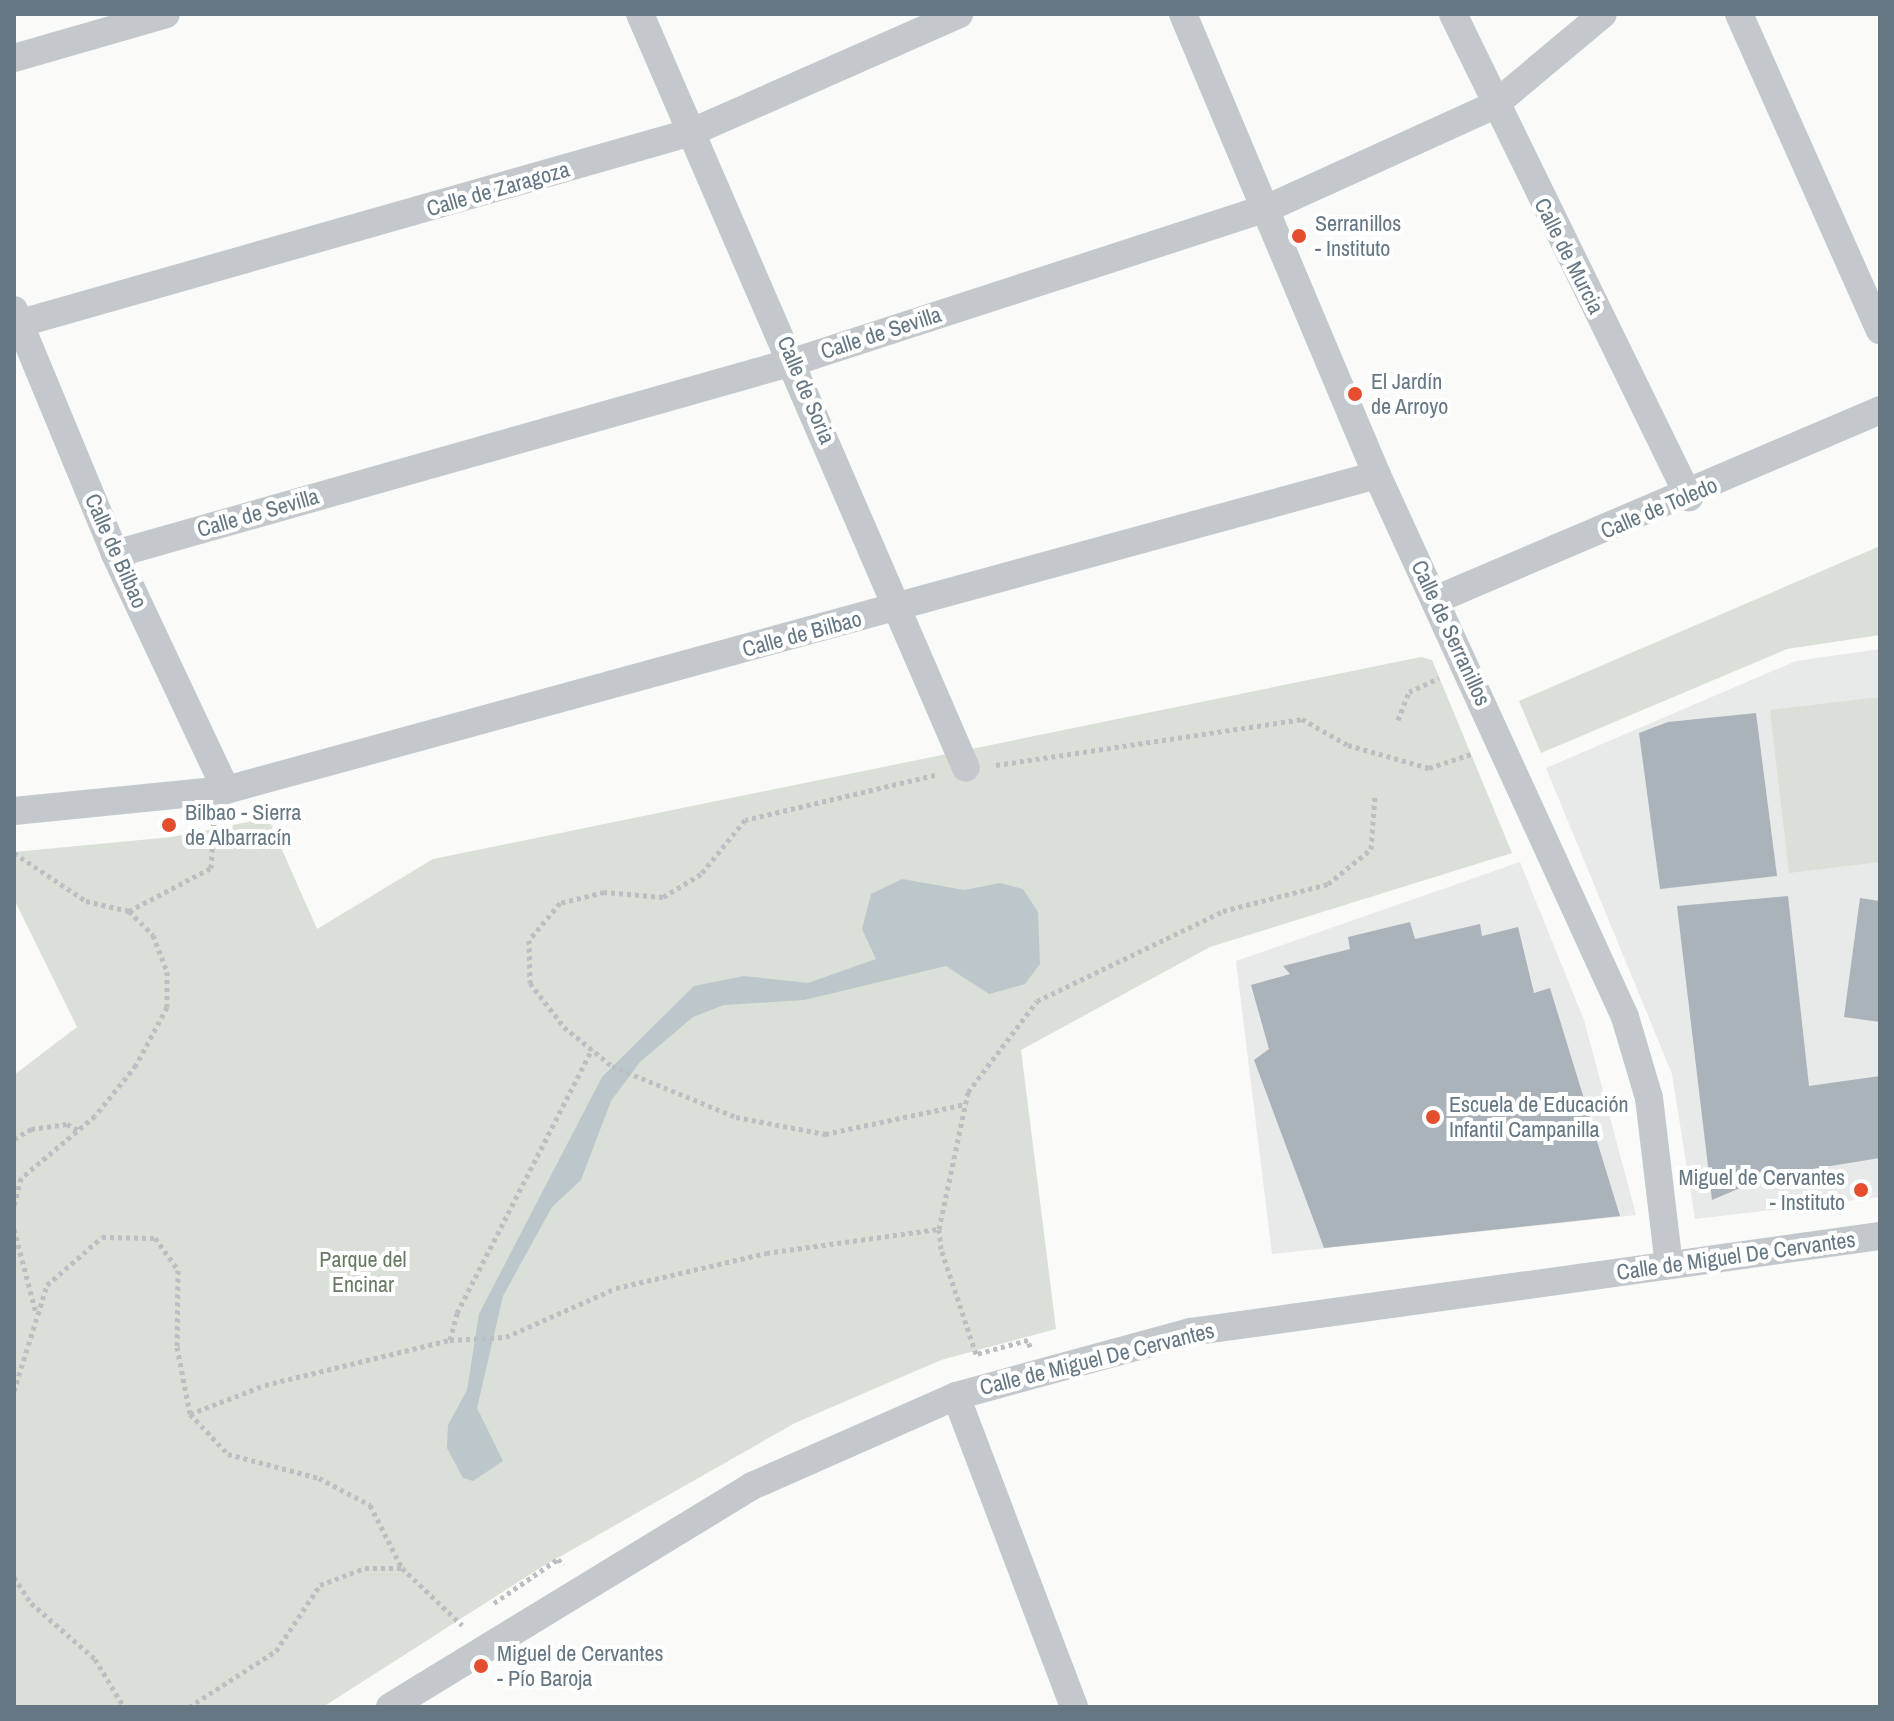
<!DOCTYPE html>
<meta charset="utf-8">
<style>
body{margin:0}
#map{position:relative;width:1894px;height:1721px;overflow:hidden;background:#fafaf8;font-family:"Archivo Narrow",sans-serif}
div>[style]{position:absolute}
.built>*{inset:0;background:#e8e9e9}
.green>*{inset:0;background:#dadfd7}
.water>*{inset:0;background:#bbc7cb}
.building>*{inset:0;background:#aab3b9}
.path>*{height:5px;margin-top:-2.5px;transform-origin:0;background:repeating-linear-gradient(90deg,#bbbfc2 0 4px,transparent 0 8px)}
.minor>*{height:28px;margin:-14px;padding:0 14px;transform-origin:14px;border-radius:14px;background:#c3c8cc}
.dots>*{width:22px;height:22px;translate:-50% -50%;box-sizing:border-box;border:4px solid #fff;border-radius:50%}
span{translate:-50% -50%;white-space:nowrap;text-align:center;line-height:1.15;-webkit-text-stroke:8px #fff;paint-order:stroke}
.street-label{font-size:22px;color:#657783}
.poi-label{font-size:22px;color:#657783}
.left{translate:0 -50%;text-align:left}
.right{translate:-100% -50%;text-align:right}
.park-label{font-size:22px;color:#697a64}
.frame{position:absolute;inset:0;border:16px solid #657783;pointer-events:none}
</style>
<div id="map">
<div class="built">
<i style="clip-path:polygon(1880px 649px,1880px 1197px,1695px 1219px,1672px 1074px,1546px 768px,1796px 661px)"></i>
<i style="clip-path:polygon(1520px 862px,1584px 1020px,1636px 1215px,1272px 1254px,1236px 961px)"></i>
</div>
<div class="green">
<i style="clip-path:polygon(1880px 546px,1880px 635px,1787px 649px,1541px 753px,1519px 701px)"></i>
<i style="clip-path:polygon(1421px 657px,1432px 660px,1512px 853px,1210px 947px,1021px 1050px,1056px 1329px,941px 1360px,795px 1423px,540px 1568px,323px 1707px,14px 1707px,14px 1075px,77px 1027px,14px 899px,14px 852px,172px 837px,268px 818px,317px 929px,433px 859px)"></i>
<i style="clip-path:polygon(1880px 697px,1880px 862px,1789px 873px,1770px 710px)"></i>
</div>
<div class="water">
<i style="clip-path:polygon(902px 879px,964px 890px,1000px 883px,1023px 889px,1038px 912px,1040px 964px,1025px 984px,989px 994px,946px 966px,804px 1000px,724px 1005px,693px 1017px,640px 1062px,611px 1101px,581px 1180px,552px 1207px,503px 1296px,477px 1408px,503px 1461px,473px 1481px,463px 1478px,447px 1448px,448px 1425px,467px 1390px,479px 1314px,602px 1077px,694px 986px,744px 976px,808px 983px,876px 959px,862px 929px,871px 894px)"></i>
</div>
<div class="building">
<i style="clip-path:polygon(1756px 713px,1777px 876px,1660px 889px,1639px 733px,1668px 722px)"></i>
<i style="clip-path:polygon(1788px 896px,1809px 1086px,1880px 1076px,1880px 1158px,1768px 1176px,1712px 1200px,1677px 906px)"></i>
<i style="clip-path:polygon(1860px 898px,1880px 901px,1880px 1022px,1844px 1017px)"></i>
<i style="clip-path:polygon(1410px 922px,1415px 939px,1480px 924px,1482px 936px,1518px 927px,1534px 993px,1550px 988px,1620px 1216px,1324px 1248px,1254px 1060px,1269px 1049px,1251px 985px,1290px 974px,1283px 966px,1350px 949px,1348px 937px)"></i>
</div>
<div class="path">
<i style="left:1398px;top:720px;width:30px;rotate:-69deg"></i>
<i style="left:1409px;top:692px;width:33px;rotate:-25deg"></i>
<i style="left:996px;top:765px;width:309px;rotate:-8.5deg"></i>
<i style="left:1302px;top:719px;width:53px;rotate:29.5deg"></i>
<i style="left:1348px;top:745px;width:84px;rotate:15.9deg"></i>
<i style="left:1429px;top:768px;width:44px;rotate:-18.4deg"></i>
<i style="left:935px;top:775px;width:195px;rotate:166.7deg"></i>
<i style="left:745px;top:820px;width:70px;rotate:129.2deg"></i>
<i style="left:701px;top:874px;width:44px;rotate:148.8deg"></i>
<i style="left:663px;top:897px;width:59px;rotate:-175.2deg"></i>
<i style="left:604px;top:892px;width:45px;rotate:166deg"></i>
<i style="left:560px;top:903px;width:48px;rotate:130deg"></i>
<i style="left:529px;top:940px;width:43px;rotate:88.7deg"></i>
<i style="left:530px;top:983px;width:56px;rotate:52.3deg"></i>
<i style="left:564px;top:1027px;width:62px;rotate:39.1deg"></i>
<i style="left:612px;top:1066px;width:134px;rotate:22.4deg"></i>
<i style="left:736px;top:1117px;width:91px;rotate:10.8deg"></i>
<i style="left:825px;top:1134px;width:144px;rotate:-12deg"></i>
<i style="left:14px;top:853px;width:87px;rotate:33.7deg"></i>
<i style="left:86px;top:901px;width:44px;rotate:13.1deg"></i>
<i style="left:129px;top:911px;width:34px;rotate:45deg"></i>
<i style="left:153px;top:935px;width:40px;rotate:69deg"></i>
<i style="left:167px;top:972px;width:35px;rotate:90deg"></i>
<i style="left:167px;top:1007px;width:66px;rotate:118.1deg"></i>
<i style="left:136px;top:1065px;width:65px;rotate:128.8deg"></i>
<i style="left:95px;top:1116px;width:97px;rotate:140deg"></i>
<i style="left:21px;top:1178px;width:30px;rotate:104deg"></i>
<i style="left:129px;top:911px;width:93px;rotate:-27.7deg"></i>
<i style="left:211px;top:868px;width:48px;rotate:-86.4deg"></i>
<i style="left:14px;top:1139px;width:20px;rotate:-30deg"></i>
<i style="left:31px;top:1129px;width:36px;rotate:-8deg"></i>
<i style="left:67px;top:1124px;width:13px;rotate:29deg"></i>
<i style="left:14px;top:1229px;width:87px;rotate:75.3deg"></i>
<i style="left:450px;top:1340px;width:28px;rotate:-75deg"></i>
<i style="left:457px;top:1313px;width:297px;rotate:-62.9deg"></i>
<i style="left:1030px;top:1347px;width:7px;rotate:-106deg"></i>
<i style="left:1028px;top:1340px;width:54px;rotate:164.9deg"></i>
<i style="left:976px;top:1354px;width:111px;rotate:-108.4deg"></i>
<i style="left:941px;top:1249px;width:20px;rotate:-96deg"></i>
<i style="left:939px;top:1229px;width:140px;rotate:-78deg"></i>
<i style="left:968px;top:1092px;width:114px;rotate:-52.8deg"></i>
<i style="left:1037px;top:1001px;width:207px;rotate:-25.8deg"></i>
<i style="left:1223px;top:911px;width:108px;rotate:-14.4deg"></i>
<i style="left:1328px;top:884px;width:55px;rotate:-39.1deg"></i>
<i style="left:1371px;top:849px;width:55px;rotate:-85.8deg"></i>
<i style="left:14px;top:1391px;width:111px;rotate:-72.7deg"></i>
<i style="left:47px;top:1285px;width:73px;rotate:-41.1deg"></i>
<i style="left:102px;top:1237px;width:53px;rotate:1.1deg"></i>
<i style="left:155px;top:1238px;width:39px;rotate:54deg"></i>
<i style="left:178px;top:1270px;width:77px;rotate:90.7deg"></i>
<i style="left:177px;top:1347px;width:68px;rotate:79deg"></i>
<i style="left:190px;top:1414px;width:55px;rotate:46.5deg"></i>
<i style="left:228px;top:1454px;width:94px;rotate:14.8deg"></i>
<i style="left:319px;top:1478px;width:58px;rotate:27.9deg"></i>
<i style="left:370px;top:1505px;width:71px;rotate:63.1deg"></i>
<i style="left:402px;top:1568px;width:83px;rotate:43.5deg"></i>
<i style="left:190px;top:1414px;width:80px;rotate:-21.1deg"></i>
<i style="left:265px;top:1385px;width:190px;rotate:-13.7deg"></i>
<i style="left:450px;top:1340px;width:56px;rotate:-3.1deg"></i>
<i style="left:506px;top:1337px;width:120px;rotate:-24deg"></i>
<i style="left:616px;top:1288px;width:154px;rotate:-13.1deg"></i>
<i style="left:766px;top:1253px;width:174px;rotate:-7.9deg"></i>
<i style="left:14px;top:1577px;width:31px;rotate:57deg"></i>
<i style="left:31px;top:1603px;width:85px;rotate:41.2deg"></i>
<i style="left:95px;top:1659px;width:56px;rotate:58.9deg"></i>
<i style="left:494px;top:1603px;width:78px;rotate:-34.5deg"></i>
<i style="left:558px;top:1559px;width:8px;rotate:50deg"></i>
<i style="left:189px;top:1707px;width:103px;rotate:-32.8deg"></i>
<i style="left:276px;top:1651px;width:79px;rotate:-56.3deg"></i>
<i style="left:320px;top:1585px;width:48px;rotate:-20.7deg"></i>
<i style="left:365px;top:1568px;width:36px"></i>
</div>
<div class="minor">
<i style="left:640px;top:14px;width:821px;rotate:66.62deg"></i>
<i style="left:1183px;top:14px;width:500px;rotate:67.18deg"></i>
<i style="left:1377px;top:475px;width:596px;rotate:65.41deg"></i>
<i style="left:1625px;top:1017px;width:84px;rotate:73.5deg"></i>
<i style="left:1649px;top:1098px;width:168px;rotate:83.2deg"></i>
<i style="left:1453px;top:14px;width:538px;rotate:63.96deg"></i>
<i style="left:1739px;top:14px;width:346px;rotate:66deg"></i>
<i style="left:14px;top:58px;width:158px;rotate:-16.1deg"></i>
<i style="left:14px;top:310px;width:264px;rotate:67.5deg"></i>
<i style="left:115px;top:554px;width:261px;rotate:64.8deg"></i>
<i style="left:21px;top:323px;width:698px;rotate:-15.89deg"></i>
<i style="left:692px;top:132px;width:292px;rotate:-23.8deg"></i>
<i style="left:115px;top:554px;width:708px;rotate:-15.82deg"></i>
<i style="left:796px;top:361px;width:498px;rotate:-18deg"></i>
<i style="left:1270px;top:207px;width:245px;rotate:-24.4deg"></i>
<i style="left:1493px;top:106px;width:143px;rotate:-39.9deg"></i>
<i style="left:1435px;top:600px;width:484px;rotate:-23.1deg"></i>
<i style="left:14px;top:811px;width:213px;rotate:-5.7deg"></i>
<i style="left:226px;top:790px;width:1193px;rotate:-15.31deg"></i>
<i style="left:956px;top:1396px;width:333px;rotate:69.2deg"></i>
<i style="left:390px;top:1707px;width:424px;rotate:-31.4deg"></i>
<i style="left:752px;top:1486px;width:223px;rotate:-23.8deg"></i>
<i style="left:956px;top:1396px;width:243px;rotate:-15.3deg"></i>
<i style="left:1190px;top:1332px;width:697px;rotate:-7.92deg"></i>
</div>
<div class="dots">
<i style="left:1299px;top:236px;background:#e44d2d"></i>
<i style="left:1355px;top:394px;background:#e44d2d"></i>
<i style="left:169px;top:825px;background:#e44d2d"></i>
<i style="left:1433px;top:1117px;background:#e44d2d"></i>
<i style="left:1861px;top:1190px;background:#e44d2d"></i>
<i style="left:481px;top:1666px;background:#e44d2d"></i>
</div>
<div class="street-label">
<span style="left:498px;top:189px;rotate:-16deg">Calle de Zaragoza</span>
<span style="left:1569px;top:256px;rotate:63deg">Calle de Murcia</span>
<span style="left:881px;top:333px;rotate:-18deg">Calle de Sevilla</span>
<span style="left:806px;top:390px;rotate:67deg">Calle de Soria</span>
<span style="left:1659px;top:508px;rotate:-23deg">Calle de Toledo</span>
<span style="left:258px;top:513px;rotate:-16deg">Calle de Sevilla</span>
<span style="left:116px;top:551px;rotate:66deg">Calle de Bilbao</span>
<span style="left:1451px;top:633px;rotate:65deg">Calle de Serranillos</span>
<span style="left:802px;top:634px;rotate:-15deg">Calle de Bilbao</span>
<span style="left:1736px;top:1256px;rotate:-8deg">Calle de Miguel De Cervantes</span>
<span style="left:1097px;top:1359px;rotate:-14deg">Calle de Miguel De Cervantes</span>
</div>
<div class="poi-label">
<span class="left" style="left:1315px;top:236px">Serranillos<br>- Instituto</span>
<span class="left" style="left:1371px;top:394px">El Jardín<br>de Arroyo</span>
<span class="left" style="left:185px;top:825px">Bilbao - Sierra<br>de Albarracín</span>
<span class="left" style="left:1449px;top:1117px">Escuela de Educación<br>Infantil Campanilla</span>
<span class="right" style="left:1845px;top:1190px">Miguel de Cervantes<br>- Instituto</span>
<span class="left" style="left:497px;top:1666px">Miguel de Cervantes<br>- Pío Baroja</span>
</div>
<div class="park-label">
<span style="left:363px;top:1272px">Parque del<br>Encinar</span>
</div>
<div class="frame"></div>
</div>
